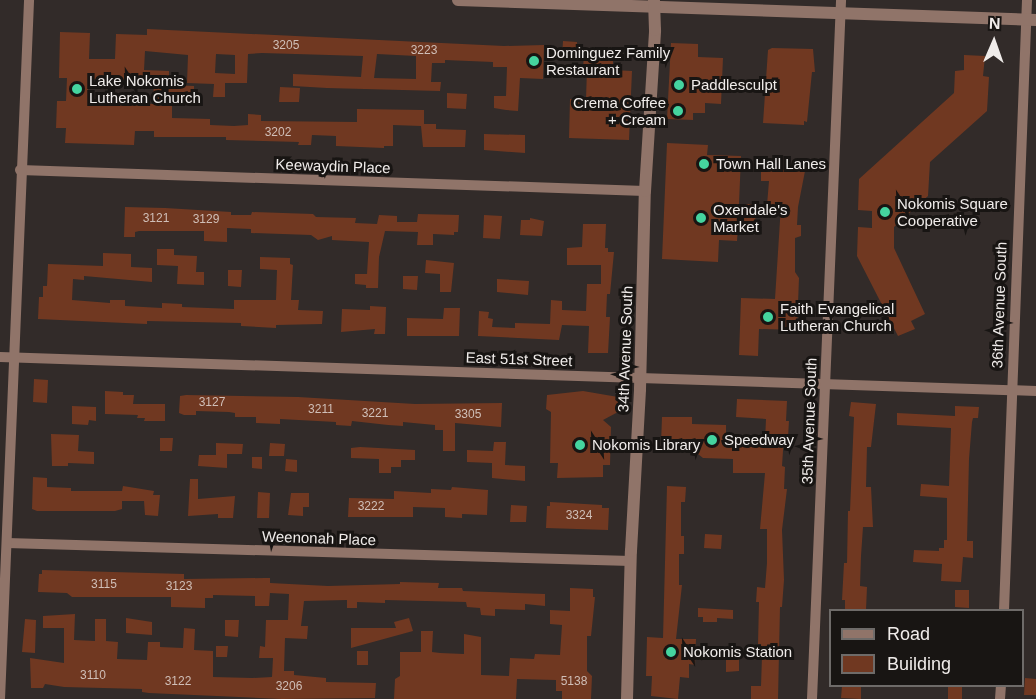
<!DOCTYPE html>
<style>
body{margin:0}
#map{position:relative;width:1036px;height:699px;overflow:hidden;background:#322b29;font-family:Helvetica,sans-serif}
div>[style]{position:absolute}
.building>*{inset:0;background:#703821}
.minor>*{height:10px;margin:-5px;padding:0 5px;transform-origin:5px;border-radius:5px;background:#907469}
.tertiary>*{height:12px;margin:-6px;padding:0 6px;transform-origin:6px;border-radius:6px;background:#907469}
.dots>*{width:16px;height:16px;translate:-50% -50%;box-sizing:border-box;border:3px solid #181513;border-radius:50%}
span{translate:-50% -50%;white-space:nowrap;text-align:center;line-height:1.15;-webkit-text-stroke:6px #181513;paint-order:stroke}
.number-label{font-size:12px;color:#d0bfb8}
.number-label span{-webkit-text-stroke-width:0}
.poi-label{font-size:15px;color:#f0ecea}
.left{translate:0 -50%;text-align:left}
.right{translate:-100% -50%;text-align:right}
.street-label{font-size:15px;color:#f0ecea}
.legend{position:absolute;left:829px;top:609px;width:195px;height:78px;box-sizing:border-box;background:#181513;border:2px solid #6e6b69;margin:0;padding:8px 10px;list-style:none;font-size:18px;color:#f0ecea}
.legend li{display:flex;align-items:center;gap:12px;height:30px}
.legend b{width:30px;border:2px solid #6e6b69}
.north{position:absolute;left:964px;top:12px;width:60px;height:60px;-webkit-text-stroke:4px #181513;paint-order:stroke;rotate:2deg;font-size:16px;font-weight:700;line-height:24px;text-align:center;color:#f0ecea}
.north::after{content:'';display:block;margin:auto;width:21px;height:27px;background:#f0ecea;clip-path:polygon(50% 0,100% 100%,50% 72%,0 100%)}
</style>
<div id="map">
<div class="building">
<i style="clip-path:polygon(evenodd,147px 29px,504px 46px,544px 45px,543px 79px,520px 78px,518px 111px,506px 110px,494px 108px,494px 96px,506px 96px,507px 67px,493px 67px,493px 62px,445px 60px,445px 63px,432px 63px,431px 82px,441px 82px,440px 91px,327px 88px,293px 86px,293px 74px,361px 77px,363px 56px,262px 53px,248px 54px,247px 83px,225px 83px,225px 97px,213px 97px,214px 84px,187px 83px,188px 55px,145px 51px,144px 70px,169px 71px,169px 85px,194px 86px,194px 98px,172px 98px,172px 118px,210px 119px,210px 125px,234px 126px,248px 125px,248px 114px,261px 115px,261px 121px,357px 122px,357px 109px,424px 110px,424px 124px,436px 124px,436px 129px,466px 130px,465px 147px,423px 147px,421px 126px,393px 125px,393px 146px,384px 146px,384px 148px,336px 146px,336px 136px,312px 135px,311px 145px,298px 145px,299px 142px,226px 140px,226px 137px,154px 137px,154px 131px,135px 131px,134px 145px,65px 143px,66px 128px,56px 128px,57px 101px,66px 101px,67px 78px,59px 78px,60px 32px,90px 33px,89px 59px,115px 59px,116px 34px,147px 35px,147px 29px,216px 54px,235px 55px,235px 74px,215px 73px,216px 54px,147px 29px,377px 54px,416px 56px,416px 79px,374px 78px,377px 54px,147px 29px,88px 79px,154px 81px,153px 104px,88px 100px,88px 79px)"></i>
<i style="clip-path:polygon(563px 41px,577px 42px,577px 57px,562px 56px)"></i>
<i style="clip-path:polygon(671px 43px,698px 44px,698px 57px,723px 58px,721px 104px,705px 103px,705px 113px,693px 113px,693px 120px,667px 119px)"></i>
<i style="clip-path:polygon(772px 48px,813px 49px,815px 72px,812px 72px,807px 122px,804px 121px,804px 125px,763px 123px,768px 50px)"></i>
<i style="clip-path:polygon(584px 53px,613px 54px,613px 70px,632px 71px,629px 140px,569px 138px,570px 99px,586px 99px,587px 69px,583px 69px)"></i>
<i style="clip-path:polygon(964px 55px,985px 56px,983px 76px,989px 77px,987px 111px,930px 162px,928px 196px,894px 227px,894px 248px,925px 314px,911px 321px,915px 329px,898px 336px,857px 256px,858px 227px,872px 228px,872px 211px,858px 210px,859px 179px,954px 93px,955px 71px,964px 70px)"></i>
<i style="clip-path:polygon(280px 87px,300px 88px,299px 102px,279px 102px)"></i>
<i style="clip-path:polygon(447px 93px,467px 94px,466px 109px,447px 108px)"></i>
<i style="clip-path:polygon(484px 134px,525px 135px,525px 153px,484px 150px)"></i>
<i style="clip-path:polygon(667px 143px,708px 145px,707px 155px,741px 156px,739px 204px,756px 204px,755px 226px,738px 225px,737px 241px,719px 240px,718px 262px,662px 259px)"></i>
<i style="clip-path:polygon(761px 169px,805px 171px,798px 207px,797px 225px,801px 225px,801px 236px,795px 238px,795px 272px,799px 278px,797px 330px,759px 329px,758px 356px,739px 355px,741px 298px,775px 299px,781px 205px,767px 205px,769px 181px,761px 181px)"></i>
<i style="clip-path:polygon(125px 207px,165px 208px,231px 212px,231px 215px,251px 215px,252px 212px,313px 214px,316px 217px,356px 218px,355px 223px,377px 224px,379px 215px,397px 216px,397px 222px,417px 222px,418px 214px,459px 215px,458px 232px,454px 232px,454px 235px,433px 234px,433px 245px,417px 245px,418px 232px,385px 231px,379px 257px,378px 288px,366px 288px,366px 285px,355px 284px,355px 274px,367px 274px,369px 242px,332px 240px,332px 236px,318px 240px,311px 235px,251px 233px,251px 229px,227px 228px,227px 242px,204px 241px,204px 231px,139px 231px,135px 232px,135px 237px,124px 237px)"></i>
<i style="clip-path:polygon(484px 215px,502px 216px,500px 239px,483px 238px)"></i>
<i style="clip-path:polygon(530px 218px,544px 221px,542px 236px,520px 235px,521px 220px,530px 220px)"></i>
<i style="clip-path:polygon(583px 224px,606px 224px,605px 248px,608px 248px,608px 252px,614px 252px,610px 294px,607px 294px,606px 317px,610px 317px,608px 353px,588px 353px,589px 326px,562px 325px,559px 340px,478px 336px,479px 311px,489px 312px,488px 318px,493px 319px,492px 327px,515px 328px,515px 323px,550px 324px,551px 300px,562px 301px,562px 310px,586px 311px,587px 284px,601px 284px,601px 265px,567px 265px,567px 248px,582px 247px)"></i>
<i style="clip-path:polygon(157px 249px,174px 249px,174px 255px,197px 256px,196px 272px,204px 272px,204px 285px,177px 284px,178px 266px,157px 265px)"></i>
<i style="clip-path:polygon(103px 253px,131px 254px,131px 267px,152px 268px,152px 282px,84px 276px,84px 280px,73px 279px,72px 300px,110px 303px,110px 300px,125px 300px,125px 306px,162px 308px,162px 303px,182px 304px,182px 307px,234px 309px,234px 300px,276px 300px,277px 270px,260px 269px,260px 257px,290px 258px,290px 264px,293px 265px,291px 300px,299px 300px,298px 310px,323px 311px,322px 324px,276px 325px,276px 328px,241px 326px,241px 323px,147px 321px,147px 324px,38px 319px,39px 297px,43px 297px,43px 286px,47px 286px,48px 264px,103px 266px)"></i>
<i style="clip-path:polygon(426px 260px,454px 263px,451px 292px,440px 292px,440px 274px,425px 273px)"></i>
<i style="clip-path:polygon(228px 270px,242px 270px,241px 287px,228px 286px)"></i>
<i style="clip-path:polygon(403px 276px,418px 276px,417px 290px,403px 289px)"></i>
<i style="clip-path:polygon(497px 279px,529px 281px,528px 295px,497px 292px)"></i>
<i style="clip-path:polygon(370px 306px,386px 307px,385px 334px,374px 334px,375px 329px,341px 332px,342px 309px,370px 310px)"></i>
<i style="clip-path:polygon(444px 308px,460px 308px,459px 336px,407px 336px,407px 318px,443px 319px)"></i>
<i style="clip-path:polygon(34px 379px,48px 380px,47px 403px,33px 402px)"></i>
<i style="clip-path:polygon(105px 391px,123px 392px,123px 395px,134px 395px,133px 404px,165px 404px,165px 421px,144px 421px,145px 418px,137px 418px,138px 415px,105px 414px)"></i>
<i style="clip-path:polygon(583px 391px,618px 397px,618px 412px,603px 420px,611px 427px,610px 465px,603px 465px,603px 477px,557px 478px,558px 463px,550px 463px,551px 412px,546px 409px,547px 395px)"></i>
<i style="clip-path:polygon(186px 395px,298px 397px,415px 404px,502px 403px,501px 427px,455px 423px,455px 451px,443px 451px,443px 430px,435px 430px,435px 425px,403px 422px,403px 426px,388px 425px,352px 421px,351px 426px,336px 425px,336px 422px,280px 419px,280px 424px,256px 423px,256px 417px,235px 417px,235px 413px,229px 412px,196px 411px,196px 415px,184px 415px,179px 413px,180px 396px)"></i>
<i style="clip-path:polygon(737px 399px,787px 401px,786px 421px,789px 421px,788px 437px,784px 436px,782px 466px,785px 467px,784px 489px,787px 489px,782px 530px,784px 580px,782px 607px,780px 607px,778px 699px,751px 699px,751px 686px,761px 686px,762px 656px,761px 644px,758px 644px,759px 602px,756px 602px,757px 587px,765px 588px,767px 563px,767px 529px,760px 529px,765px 473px,733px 473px,733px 459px,703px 458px,698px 454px,699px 444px,661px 444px,662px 417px,692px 417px,692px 424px,726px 425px,726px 439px,765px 441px,766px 419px,736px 417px)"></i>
<i style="clip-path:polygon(851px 402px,876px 404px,871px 447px,867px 447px,866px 487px,871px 487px,873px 527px,863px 527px,861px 556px,860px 586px,867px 587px,866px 610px,845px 610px,845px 600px,842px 600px,844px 563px,847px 563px,848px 511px,850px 511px,854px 417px,849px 416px)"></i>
<i style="clip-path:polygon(72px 406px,96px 407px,96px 421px,89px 420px,88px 425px,72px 424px)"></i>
<i style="clip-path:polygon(955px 406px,979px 407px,978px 418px,973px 418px,972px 422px,969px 459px,967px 541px,973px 541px,973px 558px,963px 557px,961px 582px,941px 581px,942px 564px,913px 562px,914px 550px,939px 551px,939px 548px,944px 548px,944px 540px,947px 540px,947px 498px,920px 496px,921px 484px,949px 486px,951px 428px,897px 425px,897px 413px,955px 416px)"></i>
<i style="clip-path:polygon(51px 434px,79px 435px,78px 451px,94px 452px,94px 464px,68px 463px,68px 466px,52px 466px)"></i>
<i style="clip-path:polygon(160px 438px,173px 438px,172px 451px,160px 451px)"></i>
<i style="clip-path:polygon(494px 442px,506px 442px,505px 465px,525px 466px,525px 481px,492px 478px,492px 463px,467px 462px,467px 450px,493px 451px)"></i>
<i style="clip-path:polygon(216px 443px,243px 444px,242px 454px,227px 454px,227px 468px,198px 466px,199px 455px,216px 455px)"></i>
<i style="clip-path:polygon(270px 443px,285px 444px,284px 456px,269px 456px)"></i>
<i style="clip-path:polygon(360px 447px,415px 450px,415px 460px,401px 460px,401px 467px,391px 467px,391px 473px,379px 473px,379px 459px,351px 458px,351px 448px)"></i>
<i style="clip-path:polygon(252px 457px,262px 457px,262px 469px,252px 468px)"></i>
<i style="clip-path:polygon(286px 459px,297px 460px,297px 472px,285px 471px)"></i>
<i style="clip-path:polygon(33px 477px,47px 478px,47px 487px,71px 488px,71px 491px,122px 491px,123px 486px,154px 491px,153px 495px,160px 495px,158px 516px,145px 515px,144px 501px,122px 501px,122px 509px,115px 511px,37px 511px,32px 509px)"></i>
<i style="clip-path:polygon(190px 479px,198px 479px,198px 499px,235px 496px,233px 518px,218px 518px,218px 514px,188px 516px)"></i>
<i style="clip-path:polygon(667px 486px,686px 487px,685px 502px,681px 502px,681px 536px,684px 536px,684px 554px,679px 554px,679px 585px,682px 585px,676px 639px,696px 639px,695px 665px,689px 664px,689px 678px,680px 677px,678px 699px,651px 696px,652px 676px,646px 676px,647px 637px,663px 638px)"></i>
<i style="clip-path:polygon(452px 487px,488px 490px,487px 515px,462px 514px,462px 518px,445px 517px,445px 508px,413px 507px,413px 517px,348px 517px,349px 498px,394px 499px,394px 491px,431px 493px,431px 489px,451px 490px)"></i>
<i style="clip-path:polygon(258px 492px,270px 493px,269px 518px,257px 518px)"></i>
<i style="clip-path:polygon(291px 493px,309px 493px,309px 507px,303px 507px,303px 516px,288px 515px)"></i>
<i style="clip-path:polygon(550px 502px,602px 505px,602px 508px,609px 508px,608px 530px,546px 528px,547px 506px,550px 506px)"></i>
<i style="clip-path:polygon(511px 505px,527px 506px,526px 522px,510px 522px)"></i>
<i style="clip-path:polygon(705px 534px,722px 535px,721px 549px,704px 548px)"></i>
<i style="clip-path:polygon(42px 570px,184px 574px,184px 579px,265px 578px,270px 578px,270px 583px,328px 586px,400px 584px,400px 582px,439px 583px,438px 588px,462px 588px,463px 591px,545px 594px,545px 606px,525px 604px,525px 610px,495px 609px,495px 616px,481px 615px,480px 608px,467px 607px,466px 602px,385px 600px,385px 603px,357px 602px,357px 608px,347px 608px,347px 600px,304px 601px,301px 626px,308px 626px,307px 639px,285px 638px,284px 671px,294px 671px,294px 675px,326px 678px,326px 682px,376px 683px,375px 698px,282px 699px,149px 693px,142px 692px,142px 689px,64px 687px,45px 684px,43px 688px,31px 688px,30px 658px,64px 663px,64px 628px,43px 628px,43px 616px,75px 614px,74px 640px,95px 641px,95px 619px,106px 619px,106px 641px,118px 642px,117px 659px,147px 660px,148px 642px,160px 642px,160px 647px,183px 648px,184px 628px,195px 629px,194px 650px,213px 651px,213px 677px,252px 678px,272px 677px,273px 658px,259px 658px,260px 646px,265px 647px,266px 620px,288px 620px,289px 594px,270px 593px,269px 606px,255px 606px,255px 596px,213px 595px,213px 598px,205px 598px,205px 608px,171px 607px,171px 597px,72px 597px,67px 593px,38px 592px,39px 574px,42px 574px)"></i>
<i style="clip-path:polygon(570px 588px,593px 589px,593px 597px,595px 597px,591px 636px,587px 636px,587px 671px,592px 676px,591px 699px,562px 699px,562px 691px,556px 691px,556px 680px,517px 679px,516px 699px,394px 699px,395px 679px,400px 676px,400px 652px,421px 652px,421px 631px,433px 631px,432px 652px,440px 653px,464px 654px,464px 634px,481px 637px,481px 675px,509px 676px,510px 658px,534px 659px,535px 654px,560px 655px,562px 625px,550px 624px,550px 610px,570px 611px)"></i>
<i style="clip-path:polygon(955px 590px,969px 590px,969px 608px,955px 607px)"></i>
<i style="clip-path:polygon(698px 608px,733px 610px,733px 619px,717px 618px,717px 622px,703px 622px,703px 617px,698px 617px)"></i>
<i style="clip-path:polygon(126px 618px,152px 622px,152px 635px,126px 633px)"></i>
<i style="clip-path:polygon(409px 618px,413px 631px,351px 648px,351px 628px,396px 628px,394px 622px)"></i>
<i style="clip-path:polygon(25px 619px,36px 620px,35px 653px,22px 652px)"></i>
<i style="clip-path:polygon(225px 620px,239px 620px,238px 637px,225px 636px)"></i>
<i style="clip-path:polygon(216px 646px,228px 646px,227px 657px,216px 657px)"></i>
<i style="clip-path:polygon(357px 651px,368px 651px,368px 665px,357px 665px)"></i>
<i style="clip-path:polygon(739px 659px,739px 671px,726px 672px,726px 660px)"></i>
<i style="clip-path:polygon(1025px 678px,1036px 679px,1036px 695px,1024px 695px)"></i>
<i style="clip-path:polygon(842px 686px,861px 686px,861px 699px,841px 698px)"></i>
<i style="clip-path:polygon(948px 686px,962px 686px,962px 699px,948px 699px)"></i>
</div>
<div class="minor">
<i style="left:20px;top:170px;width:625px;rotate:1.92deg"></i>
<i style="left:0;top:357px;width:1037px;rotate:1.88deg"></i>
<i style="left:7px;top:543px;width:624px;rotate:1.65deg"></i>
<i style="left:1004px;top:610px;width:610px;rotate:-87.84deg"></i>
<i style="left:0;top:699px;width:700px;rotate:-87.62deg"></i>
<i style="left:812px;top:699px;width:700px;rotate:-87.62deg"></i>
<i style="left:1000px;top:699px;width:13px;rotate:-86deg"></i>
</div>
<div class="tertiary">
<i style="left:458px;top:0;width:578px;rotate:1.98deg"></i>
<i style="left:627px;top:699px;width:148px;rotate:-88.5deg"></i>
<i style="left:631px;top:551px;width:162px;rotate:-86.8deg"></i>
<i style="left:640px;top:389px;width:198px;rotate:-88.6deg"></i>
<i style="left:645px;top:191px;width:161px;rotate:-86.4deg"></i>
<i style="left:655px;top:30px;width:30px;rotate:-92deg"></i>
</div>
<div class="dots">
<i style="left:534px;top:61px;background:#45d49f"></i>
<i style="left:679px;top:85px;background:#45d49f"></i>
<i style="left:77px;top:89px;background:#45d49f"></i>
<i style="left:678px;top:111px;background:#45d49f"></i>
<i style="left:704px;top:164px;background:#45d49f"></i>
<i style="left:885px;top:212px;background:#45d49f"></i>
<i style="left:701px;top:218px;background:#45d49f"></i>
<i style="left:768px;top:317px;background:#45d49f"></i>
<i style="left:712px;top:440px;background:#45d49f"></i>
<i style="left:580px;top:445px;background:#45d49f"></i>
<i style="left:671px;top:652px;background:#45d49f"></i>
</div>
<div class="number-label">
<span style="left:286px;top:46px">3205</span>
<span style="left:424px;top:51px">3223</span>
<span style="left:278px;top:133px">3202</span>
<span style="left:156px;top:219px">3121</span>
<span style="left:206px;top:220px">3129</span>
<span style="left:212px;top:403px">3127</span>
<span style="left:321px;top:410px">3211</span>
<span style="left:375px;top:414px">3221</span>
<span style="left:468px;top:415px">3305</span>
<span style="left:371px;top:507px">3222</span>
<span style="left:579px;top:516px">3324</span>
<span style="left:104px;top:585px">3115</span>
<span style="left:179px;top:587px">3123</span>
<span style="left:93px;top:676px">3110</span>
<span style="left:178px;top:682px">3122</span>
<span style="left:574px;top:682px">5138</span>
<span style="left:289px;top:687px">3206</span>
</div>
<div class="poi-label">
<span class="left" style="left:546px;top:61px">Dominguez Family<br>Restaurant</span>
<span class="left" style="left:89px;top:89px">Lake Nokomis<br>Lutheran Church</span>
<span class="left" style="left:691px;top:85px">Paddlesculpt</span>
<span class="right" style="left:666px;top:111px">Crema Coffee<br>+ Cream</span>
<span class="left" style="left:716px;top:164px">Town Hall Lanes</span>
<span class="left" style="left:897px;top:212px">Nokomis Square<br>Cooperative</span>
<span class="left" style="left:713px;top:218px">Oxendale's<br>Market</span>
<span class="left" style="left:780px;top:317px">Faith Evangelical<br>Lutheran Church</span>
<span class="left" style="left:724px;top:440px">Speedway</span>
<span class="left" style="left:592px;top:445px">Nokomis Library</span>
<span class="left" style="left:683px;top:652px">Nokomis Station</span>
</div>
<div class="street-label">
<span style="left:333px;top:166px;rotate:2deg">Keewaydin Place</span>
<span style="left:999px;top:305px;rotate:-88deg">36th Avenue South</span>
<span style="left:625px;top:349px;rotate:-88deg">34th Avenue South</span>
<span style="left:519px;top:359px;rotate:2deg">East 51st Street</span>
<span style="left:809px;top:421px;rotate:-88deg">35th Avenue South</span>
<span style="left:319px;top:538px;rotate:2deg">Weenonah Place</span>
</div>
<ul class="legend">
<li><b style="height:8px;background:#907469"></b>Road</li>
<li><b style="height:16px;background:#703821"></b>Building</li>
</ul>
<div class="north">N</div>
</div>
